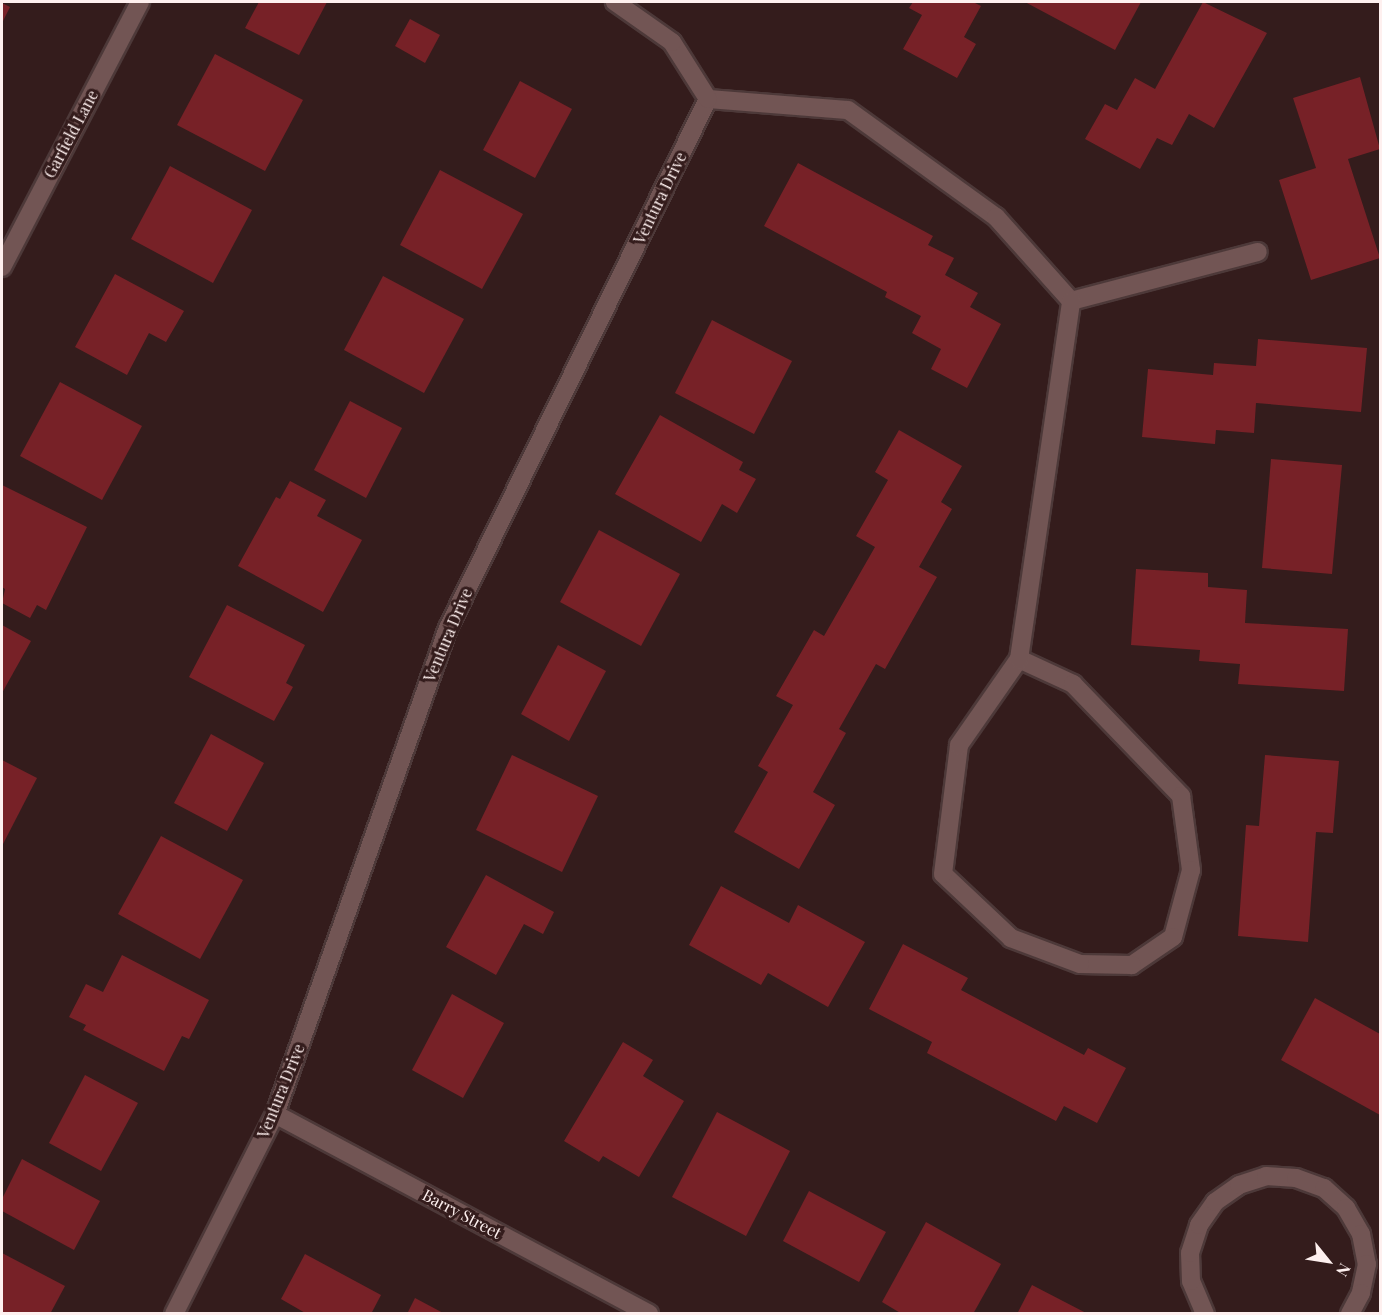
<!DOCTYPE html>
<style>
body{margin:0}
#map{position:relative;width:1382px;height:1315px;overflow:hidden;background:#341c1c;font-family:"Playfair Display",serif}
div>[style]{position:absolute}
.building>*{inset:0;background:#772127}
.roads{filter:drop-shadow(2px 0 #4d3939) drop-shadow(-2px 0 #4d3939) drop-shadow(0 2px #4d3939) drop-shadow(0 -2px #4d3939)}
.lane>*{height:18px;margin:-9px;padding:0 9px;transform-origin:9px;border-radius:9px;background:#725554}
.street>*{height:18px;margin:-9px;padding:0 9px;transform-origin:9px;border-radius:9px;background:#725554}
span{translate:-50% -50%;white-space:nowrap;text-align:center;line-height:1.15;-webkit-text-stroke:6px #341c1c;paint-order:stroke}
.street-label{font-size:16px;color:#fef0ef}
.frame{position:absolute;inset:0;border:3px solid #fef0ef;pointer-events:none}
.north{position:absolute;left:1298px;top:1231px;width:60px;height:60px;-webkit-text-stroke:4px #341c1c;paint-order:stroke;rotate:120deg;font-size:16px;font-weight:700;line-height:24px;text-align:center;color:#fef0ef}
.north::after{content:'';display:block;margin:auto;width:21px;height:27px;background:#fef0ef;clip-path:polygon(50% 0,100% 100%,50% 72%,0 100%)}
</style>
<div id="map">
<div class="building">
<i style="clip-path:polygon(259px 2px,327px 2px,299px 55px,245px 28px)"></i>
<i style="clip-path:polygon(913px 2px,973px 2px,981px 6px,964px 37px,976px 44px,957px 78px,903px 49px,922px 15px,909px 8px)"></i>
<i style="clip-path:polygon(1025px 2px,1141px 2px,1115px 50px)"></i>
<i style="clip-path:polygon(1203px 2px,1267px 33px,1214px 128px,1189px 114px,1172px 145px,1157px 138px,1140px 169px,1085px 139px,1105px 104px,1117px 110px,1135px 78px,1155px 89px)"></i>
<i style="clip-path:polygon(2px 3px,10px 7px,2px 23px)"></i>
<i style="clip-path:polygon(410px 19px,440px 35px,425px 63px,395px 46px)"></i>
<i style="clip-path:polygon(215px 54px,303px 100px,265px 171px,177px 125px)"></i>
<i style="clip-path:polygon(1360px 77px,1380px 149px,1348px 159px,1380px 258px,1311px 280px,1279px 180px,1316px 168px,1293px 98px)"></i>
<i style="clip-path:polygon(520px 81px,572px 109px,535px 178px,483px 150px)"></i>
<i style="clip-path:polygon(798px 163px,933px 236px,928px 245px,954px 258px,945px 275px,978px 293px,970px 307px,1001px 324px,967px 388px,931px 369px,941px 349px,912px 333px,921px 316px,885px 297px,887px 292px,764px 226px)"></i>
<i style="clip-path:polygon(170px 166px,252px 210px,213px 283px,131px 239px)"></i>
<i style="clip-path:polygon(440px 170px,523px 214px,482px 289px,400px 245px)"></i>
<i style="clip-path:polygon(115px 274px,184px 311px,166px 342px,149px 333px,127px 375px,75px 347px)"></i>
<i style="clip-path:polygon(383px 276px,464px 319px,424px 393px,344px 350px)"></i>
<i style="clip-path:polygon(712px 320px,792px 361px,754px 434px,675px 393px)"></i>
<i style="clip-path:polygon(1258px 339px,1367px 348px,1361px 412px,1256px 403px,1254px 433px,1216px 430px,1215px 444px,1142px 437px,1148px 369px,1213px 375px,1214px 363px,1256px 366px)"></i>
<i style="clip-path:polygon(60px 382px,142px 426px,102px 500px,20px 456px)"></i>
<i style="clip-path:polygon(350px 401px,402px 428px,366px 498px,314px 470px)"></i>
<i style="clip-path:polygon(660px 415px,743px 462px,739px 470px,756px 479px,737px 513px,722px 504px,701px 542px,615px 494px)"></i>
<i style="clip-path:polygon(899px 430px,962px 466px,941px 502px,952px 509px,919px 567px,937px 577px,885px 669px,876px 664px,839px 729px,846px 733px,813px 792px,835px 805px,799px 869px,734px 832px,768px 772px,758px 766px,793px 705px,776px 696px,814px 630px,824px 636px,875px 547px,856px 536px,888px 480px,875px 472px)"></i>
<i style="clip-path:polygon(1271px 459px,1342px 465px,1332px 574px,1262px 568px)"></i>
<i style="clip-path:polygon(290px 481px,326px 500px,317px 516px,362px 540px,323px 612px,238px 566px,276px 497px,280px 499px)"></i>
<i style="clip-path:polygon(2px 485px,87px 527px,46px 610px,37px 605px,30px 618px,2px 603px,5px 589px,2px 587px)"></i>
<i style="clip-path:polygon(599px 530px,680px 574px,641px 646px,560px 602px)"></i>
<i style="clip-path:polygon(1136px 569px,1208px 573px,1208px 587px,1247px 590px,1245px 623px,1348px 629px,1344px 691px,1238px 684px,1240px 664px,1199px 661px,1200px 650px,1131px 645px)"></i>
<i style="clip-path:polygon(227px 605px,305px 645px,286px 683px,293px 687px,274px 721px,189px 677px)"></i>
<i style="clip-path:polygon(2px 625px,31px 641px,2px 693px)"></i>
<i style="clip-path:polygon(558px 645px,606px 671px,569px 741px,521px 714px)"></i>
<i style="clip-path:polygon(211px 734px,264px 763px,227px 831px,174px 803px)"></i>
<i style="clip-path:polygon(512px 755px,598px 796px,562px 872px,476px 830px)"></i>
<i style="clip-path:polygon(1265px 755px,1339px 761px,1333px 833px,1316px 832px,1308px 942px,1238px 936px,1246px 825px,1259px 826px)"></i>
<i style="clip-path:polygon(2px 760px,37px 778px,2px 846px)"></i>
<i style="clip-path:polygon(161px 836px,243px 880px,200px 959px,118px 914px)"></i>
<i style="clip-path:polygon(486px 875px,554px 912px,543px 934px,524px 924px,496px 975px,446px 947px)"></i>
<i style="clip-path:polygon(721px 886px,789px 923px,798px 905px,865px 942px,828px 1007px,768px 973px,761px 985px,689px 945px)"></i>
<i style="clip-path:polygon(903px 944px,968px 978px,961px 990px,1084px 1055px,1088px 1048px,1126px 1068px,1097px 1123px,1064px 1106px,1056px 1121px,927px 1053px,932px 1042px,869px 1009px)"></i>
<i style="clip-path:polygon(122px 955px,209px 1000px,189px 1039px,182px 1036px,164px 1071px,83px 1030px,86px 1025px,69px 1017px,86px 984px,103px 992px)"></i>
<i style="clip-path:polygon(452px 994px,504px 1023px,463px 1098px,412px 1070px)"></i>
<i style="clip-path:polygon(1315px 998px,1380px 1034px,1380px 1115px,1281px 1060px)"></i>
<i style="clip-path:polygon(623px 1042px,653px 1060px,643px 1076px,684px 1101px,639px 1177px,603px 1156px,599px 1162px,564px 1141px)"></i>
<i style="clip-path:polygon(85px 1075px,138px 1103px,101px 1171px,49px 1143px)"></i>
<i style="clip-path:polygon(717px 1112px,790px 1151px,746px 1236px,672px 1197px)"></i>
<i style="clip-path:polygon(22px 1159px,100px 1201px,74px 1250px,2px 1211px,2px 1199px)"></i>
<i style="clip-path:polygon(809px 1191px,886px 1232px,859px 1282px,783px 1241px)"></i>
<i style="clip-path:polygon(926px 1222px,1001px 1264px,973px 1314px,902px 1314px,882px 1302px)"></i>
<i style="clip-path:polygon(2px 1253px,65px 1286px,50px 1314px,2px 1314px)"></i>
<i style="clip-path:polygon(305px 1254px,381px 1295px,371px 1314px,307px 1314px,281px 1299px)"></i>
<i style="clip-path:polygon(1032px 1285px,1088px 1314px,1017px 1314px)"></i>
<i style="clip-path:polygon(415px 1298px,445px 1314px,407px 1314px)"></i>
</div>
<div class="roads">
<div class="lane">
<i style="left:708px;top:99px;width:140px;rotate:4.5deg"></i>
<i style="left:848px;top:110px;width:183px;rotate:35.9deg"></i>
<i style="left:996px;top:217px;width:113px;rotate:48.2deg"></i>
<i style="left:1071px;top:301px;width:193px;rotate:-14.7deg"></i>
<i style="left:1019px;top:659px;width:60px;rotate:24.8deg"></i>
<i style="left:1073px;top:684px;width:156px;rotate:46deg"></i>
<i style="left:1181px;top:796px;width:75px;rotate:82.3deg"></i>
<i style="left:1191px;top:870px;width:69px;rotate:105deg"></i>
<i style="left:1173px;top:937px;width:50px;rotate:145.7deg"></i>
<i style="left:1132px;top:965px;width:52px;rotate:-178.9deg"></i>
<i style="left:1080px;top:964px;width:74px;rotate:-159.4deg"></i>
<i style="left:1011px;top:938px;width:93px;rotate:-136.7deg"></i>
<i style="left:943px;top:874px;width:130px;rotate:-82.9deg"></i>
<i style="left:959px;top:745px;width:105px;rotate:-55.1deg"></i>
<i style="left:1019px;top:659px;width:362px;rotate:-81.7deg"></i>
<i style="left:1205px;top:1314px;width:36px;rotate:-113deg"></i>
<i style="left:1191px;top:1281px;width:28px;rotate:-92deg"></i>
<i style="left:1190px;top:1253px;width:29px;rotate:-72deg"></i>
<i style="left:1199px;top:1225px;width:28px;rotate:-55deg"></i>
<i style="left:1215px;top:1202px;width:29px;rotate:-35deg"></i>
<i style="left:1239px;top:1185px;width:28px;rotate:-18deg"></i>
<i style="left:1266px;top:1176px;width:30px;rotate:4deg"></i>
<i style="left:1296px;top:1178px;width:30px;rotate:20deg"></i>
<i style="left:1324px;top:1188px;width:30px;rotate:42deg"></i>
<i style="left:1346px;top:1208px;width:30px;rotate:60deg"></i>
<i style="left:1361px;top:1234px;width:31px;rotate:79deg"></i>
<i style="left:1367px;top:1264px;width:30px;rotate:102deg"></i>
<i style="left:1361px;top:1293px;width:24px;rotate:118deg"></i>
</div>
<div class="street">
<i style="left:2px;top:267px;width:299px;rotate:-62.5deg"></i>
<i style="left:275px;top:1114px;width:424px;rotate:28.1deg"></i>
<i style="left:174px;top:1314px;width:224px;rotate:-63.2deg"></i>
<i style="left:275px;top:1114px;width:516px;rotate:-70.41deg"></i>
<i style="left:448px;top:628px;width:589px;rotate:-63.83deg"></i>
<i style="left:708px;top:99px;width:67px;rotate:-122.3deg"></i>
<i style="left:672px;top:42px;width:70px;rotate:-144.9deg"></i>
</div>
</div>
<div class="street-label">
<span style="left:71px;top:134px;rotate:-62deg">Garfield Lane</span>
<span style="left:660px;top:198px;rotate:-64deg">Ventura Drive</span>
<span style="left:448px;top:635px;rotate:-67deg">Ventura Drive</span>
<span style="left:281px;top:1091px;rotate:-68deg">Ventura Drive</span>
<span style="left:462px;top:1214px;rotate:28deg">Barry Street</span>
</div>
<div class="frame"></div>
<div class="north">N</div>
</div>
